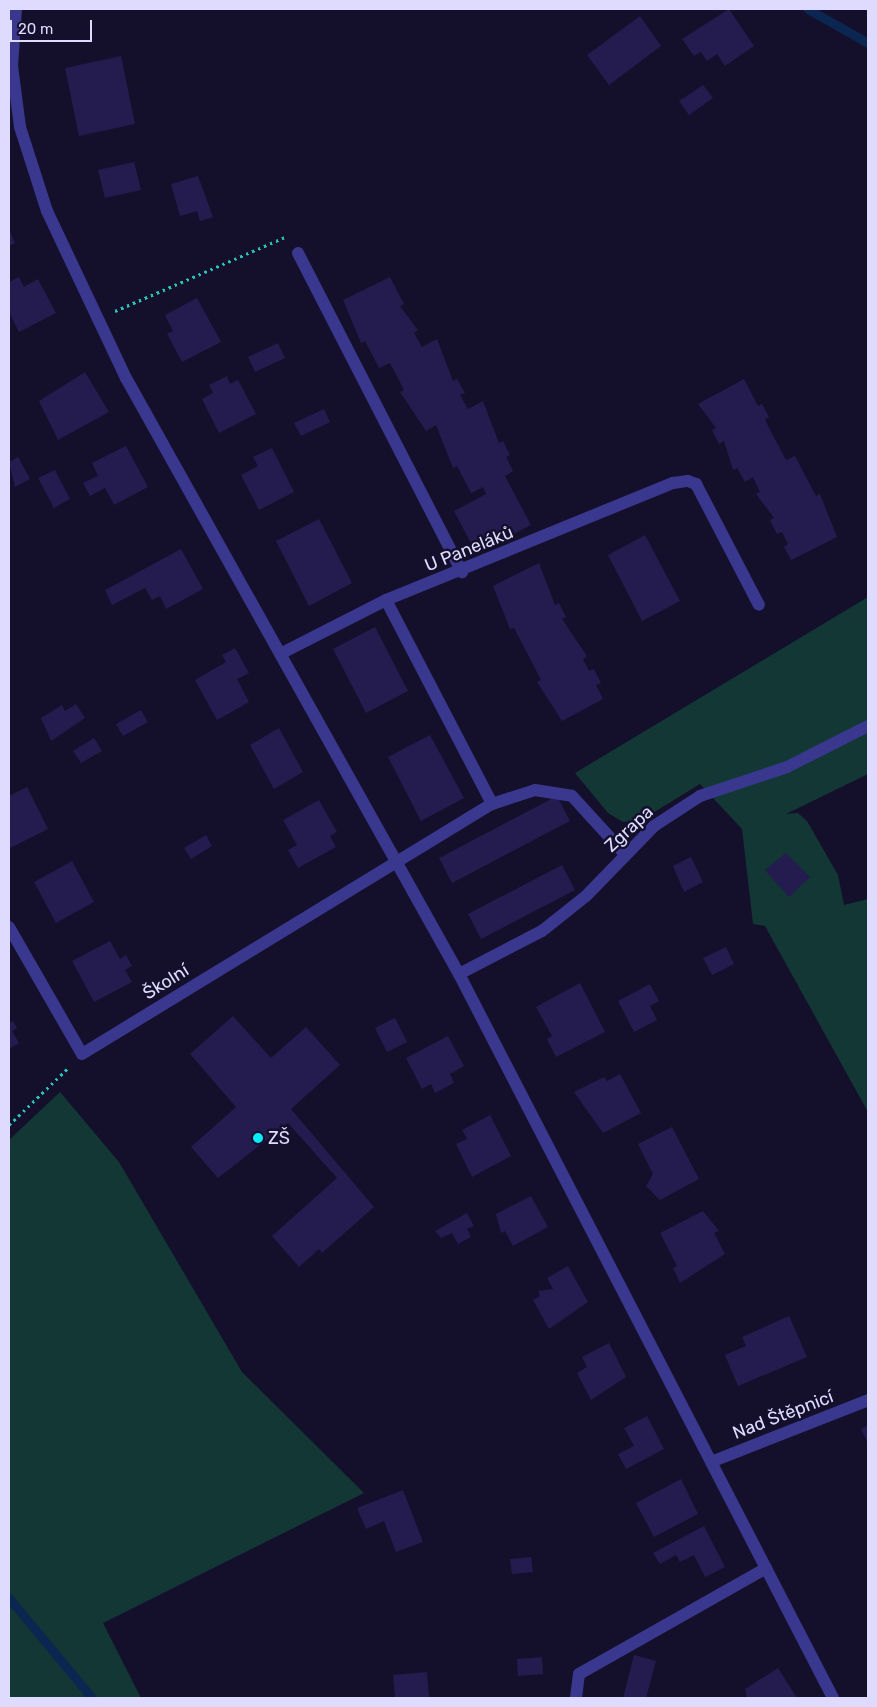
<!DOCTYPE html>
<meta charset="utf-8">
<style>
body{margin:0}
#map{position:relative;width:877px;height:1707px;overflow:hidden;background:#14102c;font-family:Rubik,sans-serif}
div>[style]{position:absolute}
.green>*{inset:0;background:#123734}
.stream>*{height:9px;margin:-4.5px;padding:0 4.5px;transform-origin:4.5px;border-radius:4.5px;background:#0a2651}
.building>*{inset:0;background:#241b4e}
.path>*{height:3px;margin-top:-1.5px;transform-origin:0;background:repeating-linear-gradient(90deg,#2ac4b7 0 2.5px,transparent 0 6.5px)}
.minor>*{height:12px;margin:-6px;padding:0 6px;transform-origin:6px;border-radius:6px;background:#39388e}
.dots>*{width:14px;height:14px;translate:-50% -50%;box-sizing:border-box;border:2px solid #14102c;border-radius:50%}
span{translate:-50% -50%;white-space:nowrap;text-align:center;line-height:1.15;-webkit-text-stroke:5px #14102c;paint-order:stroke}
.street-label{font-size:18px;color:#dedbff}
.poi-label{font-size:18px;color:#dedbff}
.left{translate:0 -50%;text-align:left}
.frame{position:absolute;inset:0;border:10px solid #dedbff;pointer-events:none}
.scale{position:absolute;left:10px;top:20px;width:82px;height:22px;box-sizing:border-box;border:2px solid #dedbff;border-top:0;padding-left:6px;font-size:15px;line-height:18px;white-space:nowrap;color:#dedbff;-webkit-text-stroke:4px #14102c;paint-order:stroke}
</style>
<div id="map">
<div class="green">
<i style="clip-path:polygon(868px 597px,868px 774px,786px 814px,798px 813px,807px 821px,838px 875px,844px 905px,868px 899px,868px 1112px,765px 926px,753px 924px,742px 829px,700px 784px,643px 819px,623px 822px,608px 813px,575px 773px)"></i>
<i style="clip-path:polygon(60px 1092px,119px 1162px,242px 1372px,364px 1493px,103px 1623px,141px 1698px,9px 1698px,9px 1140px)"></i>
</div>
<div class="stream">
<i style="left:808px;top:9px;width:69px;rotate:29.5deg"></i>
<i style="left:9px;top:1598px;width:130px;rotate:50.3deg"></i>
</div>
<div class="building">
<i style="clip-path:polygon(729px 9px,754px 46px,725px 66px,717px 54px,707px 61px,701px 52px,694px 56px,682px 39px)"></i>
<i style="clip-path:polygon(640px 16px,661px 46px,609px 85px,587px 55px)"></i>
<i style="clip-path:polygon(121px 56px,135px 124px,79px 136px,65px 68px)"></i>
<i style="clip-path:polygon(703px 85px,713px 98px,689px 115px,679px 101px)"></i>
<i style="clip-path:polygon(134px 162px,141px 190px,105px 198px,98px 170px)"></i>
<i style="clip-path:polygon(198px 176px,213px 217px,200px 221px,197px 211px,180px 216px,171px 184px)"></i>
<i style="clip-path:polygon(9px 229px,15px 243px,9px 246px)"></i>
<i style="clip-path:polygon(19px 277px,24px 287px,38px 279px,56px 313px,19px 332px,9px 312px,9px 282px)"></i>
<i style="clip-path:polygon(390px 277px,404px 304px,400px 306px,418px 330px,414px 333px,422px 347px,437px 339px,453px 381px,457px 379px,465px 393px,460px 395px,468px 409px,483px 401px,499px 443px,503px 441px,510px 455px,506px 457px,513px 471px,505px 476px,531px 525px,476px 553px,454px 511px,486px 494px,483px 487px,471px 493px,457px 466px,453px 468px,436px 425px,426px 431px,400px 392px,404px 390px,390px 363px,379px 368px,365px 341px,361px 343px,343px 300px)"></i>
<i style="clip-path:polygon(197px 298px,221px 342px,182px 362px,167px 334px,173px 331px,165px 315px)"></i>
<i style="clip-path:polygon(278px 343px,285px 358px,255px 372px,248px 357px)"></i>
<i style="clip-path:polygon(85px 372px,109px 412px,58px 440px,39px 401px)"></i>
<i style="clip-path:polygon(227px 376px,230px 384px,238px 380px,256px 414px,219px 433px,202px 399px,213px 393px,209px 385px)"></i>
<i style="clip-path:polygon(744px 379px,758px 406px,762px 404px,769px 417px,765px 420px,786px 460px,795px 456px,816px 496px,820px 494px,837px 537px,791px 560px,784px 547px,788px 544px,782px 532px,777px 534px,770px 520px,774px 518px,756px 494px,760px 492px,753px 477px,745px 482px,737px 468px,733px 470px,724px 441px,719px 444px,712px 430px,716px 428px,698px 404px)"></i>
<i style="clip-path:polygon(324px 409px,330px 422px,301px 436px,294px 423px)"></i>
<i style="clip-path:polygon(126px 446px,148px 487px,114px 505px,105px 488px,90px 496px,83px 483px,98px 476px,92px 463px)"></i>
<i style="clip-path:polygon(272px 448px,294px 492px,259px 510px,241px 475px,258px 466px,253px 457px)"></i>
<i style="clip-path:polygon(18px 457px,30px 479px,15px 487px,9px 462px)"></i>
<i style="clip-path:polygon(55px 470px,70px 499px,54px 508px,38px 478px)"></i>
<i style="clip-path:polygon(319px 519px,352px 583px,309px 606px,276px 541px)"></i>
<i style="clip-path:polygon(645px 535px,680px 601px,642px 621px,608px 555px)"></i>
<i style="clip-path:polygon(181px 549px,203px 589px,166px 609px,160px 596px,152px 600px,145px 588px,112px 605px,105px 590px)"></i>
<i style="clip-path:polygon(539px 563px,555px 605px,559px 603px,566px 617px,562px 619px,587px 656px,583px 659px,589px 671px,594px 669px,601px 683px,596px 685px,603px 699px,562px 721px,537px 682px,541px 680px,514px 628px,510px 629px,493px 586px)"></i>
<i style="clip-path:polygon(375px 627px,408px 691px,366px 713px,333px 649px)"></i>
<i style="clip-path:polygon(235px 648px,249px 673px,237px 679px,249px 702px,217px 720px,195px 680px,226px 662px,222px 655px)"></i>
<i style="clip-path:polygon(76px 704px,85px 718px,51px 741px,41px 718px,62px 705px,65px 711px)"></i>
<i style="clip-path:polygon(141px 710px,148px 722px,123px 736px,116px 724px)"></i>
<i style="clip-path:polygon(279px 728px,303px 772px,274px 789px,250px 745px)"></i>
<i style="clip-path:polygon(430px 735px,464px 798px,421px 821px,388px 757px)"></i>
<i style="clip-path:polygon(94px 738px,102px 751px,81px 763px,73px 751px)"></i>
<i style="clip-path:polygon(27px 787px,48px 829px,10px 848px,9px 796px)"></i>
<i style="clip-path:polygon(557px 796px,570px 821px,452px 883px,439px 858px)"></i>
<i style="clip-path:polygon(319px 800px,337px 832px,330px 836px,336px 847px,298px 868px,288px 850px,297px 845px,283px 820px)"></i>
<i style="clip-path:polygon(206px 835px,212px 846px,191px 859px,184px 848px)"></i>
<i style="clip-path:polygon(786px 853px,810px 877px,789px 897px,765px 870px)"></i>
<i style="clip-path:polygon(691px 857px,703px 882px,684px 892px,673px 866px)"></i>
<i style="clip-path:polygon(72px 861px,94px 902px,56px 923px,34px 882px)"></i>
<i style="clip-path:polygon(562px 865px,575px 890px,481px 939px,468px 914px)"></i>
<i style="clip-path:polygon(110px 941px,120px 959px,126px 955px,132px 966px,125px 970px,132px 982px,94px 1002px,72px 961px)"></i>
<i style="clip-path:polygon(726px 947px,734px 964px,712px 975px,703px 958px)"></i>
<i style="clip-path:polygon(580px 983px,605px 1032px,556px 1057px,547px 1039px,552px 1036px,536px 1007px)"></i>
<i style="clip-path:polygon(650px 984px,659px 1001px,650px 1006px,657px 1020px,634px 1032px,618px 1001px)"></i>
<i style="clip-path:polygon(233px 1016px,271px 1058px,306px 1027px,340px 1065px,291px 1109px,374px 1207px,322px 1253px,319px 1249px,299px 1267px,272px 1236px,337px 1178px,288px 1123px,218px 1178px,191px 1147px,236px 1107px,190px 1054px)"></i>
<i style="clip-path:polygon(395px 1018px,407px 1042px,387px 1052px,375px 1028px)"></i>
<i style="clip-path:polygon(13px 1021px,17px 1028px,12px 1031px,19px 1043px,9px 1049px,9px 1023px)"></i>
<i style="clip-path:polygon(448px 1036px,464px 1066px,450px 1074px,454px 1083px,435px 1093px,431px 1084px,422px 1089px,406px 1058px)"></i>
<i style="clip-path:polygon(620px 1074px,641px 1113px,603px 1133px,574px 1092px,604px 1077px,607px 1081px)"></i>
<i style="clip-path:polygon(490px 1115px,511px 1156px,472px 1177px,456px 1144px,467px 1139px,462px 1130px)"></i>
<i style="clip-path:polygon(672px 1127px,699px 1179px,660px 1200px,646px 1186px,653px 1174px,638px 1144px)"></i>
<i style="clip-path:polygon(531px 1196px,548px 1227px,513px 1246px,505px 1231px,501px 1233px,496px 1214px)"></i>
<i style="clip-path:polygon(703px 1211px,719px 1231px,714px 1233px,725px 1254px,680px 1283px,673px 1268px,677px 1266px,660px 1233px)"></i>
<i style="clip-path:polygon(467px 1213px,474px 1226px,467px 1229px,471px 1237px,458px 1244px,452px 1233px,441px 1238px,435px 1231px)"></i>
<i style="clip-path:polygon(568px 1266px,588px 1302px,549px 1329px,533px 1300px,540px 1296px,538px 1291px,553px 1289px,547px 1278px)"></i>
<i style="clip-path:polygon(789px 1316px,807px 1357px,738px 1386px,725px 1355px,746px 1346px,742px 1337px)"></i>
<i style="clip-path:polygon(609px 1343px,626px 1377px,591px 1400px,577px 1373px,587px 1367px,582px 1357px)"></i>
<i style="clip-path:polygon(647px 1416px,664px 1449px,626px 1469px,618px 1454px,634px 1446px,624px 1428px)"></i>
<i style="clip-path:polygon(868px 1425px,868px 1443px,861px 1429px)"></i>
<i style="clip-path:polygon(681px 1479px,698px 1514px,654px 1537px,636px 1503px)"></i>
<i style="clip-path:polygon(403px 1490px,423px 1542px,396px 1552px,384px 1521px,366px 1529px,357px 1508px)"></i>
<i style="clip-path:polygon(704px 1526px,725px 1567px,705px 1577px,694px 1555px,680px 1562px,676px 1555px,660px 1564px,653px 1553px)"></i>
<i style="clip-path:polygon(531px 1557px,533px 1572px,512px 1574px,510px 1559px)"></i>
<i style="clip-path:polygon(634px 1655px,656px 1661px,646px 1698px,623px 1698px)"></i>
<i style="clip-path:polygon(542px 1657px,543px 1674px,518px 1676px,517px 1659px)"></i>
<i style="clip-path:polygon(778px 1668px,797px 1698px,747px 1698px,745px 1689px)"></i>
<i style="clip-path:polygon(427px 1672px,429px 1698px,395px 1698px,393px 1675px)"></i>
</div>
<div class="path">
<i style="left:115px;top:311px;width:185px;rotate:-23.5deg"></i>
<i style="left:9px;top:1125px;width:83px;rotate:-44deg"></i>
</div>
<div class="minor">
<i style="left:16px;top:9px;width:57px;rotate:94deg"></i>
<i style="left:12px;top:66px;width:62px;rotate:82.5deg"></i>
<i style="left:20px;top:127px;width:88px;rotate:72.2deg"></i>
<i style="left:47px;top:211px;width:185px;rotate:64.7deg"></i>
<i style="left:126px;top:378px;width:683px;rotate:60.81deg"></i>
<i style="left:459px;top:974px;width:815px;rotate:62.68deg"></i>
<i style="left:298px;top:253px;width:359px;rotate:62.8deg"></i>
<i style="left:386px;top:600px;width:230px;rotate:62.5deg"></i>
<i style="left:282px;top:653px;width:117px;rotate:-27deg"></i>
<i style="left:386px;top:600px;width:310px;rotate:-22.2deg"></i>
<i style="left:673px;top:483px;width:15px;rotate:-8deg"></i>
<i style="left:688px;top:481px;width:9px;rotate:21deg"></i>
<i style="left:696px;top:484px;width:136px;rotate:62.5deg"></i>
<i style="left:9px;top:927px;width:146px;rotate:60.1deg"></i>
<i style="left:82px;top:1054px;width:480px;rotate:-31.4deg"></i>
<i style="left:492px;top:804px;width:45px;rotate:-18deg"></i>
<i style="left:535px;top:790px;width:37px;rotate:9deg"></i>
<i style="left:572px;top:796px;width:79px;rotate:47.6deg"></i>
<i style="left:459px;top:974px;width:93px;rotate:-27.4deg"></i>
<i style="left:542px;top:931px;width:56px;rotate:-38.5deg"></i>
<i style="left:586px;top:896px;width:98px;rotate:-45.8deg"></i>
<i style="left:654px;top:826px;width:55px;rotate:-33.1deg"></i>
<i style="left:700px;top:796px;width:92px;rotate:-18.4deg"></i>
<i style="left:787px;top:767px;width:91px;rotate:-26.8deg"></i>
<i style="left:711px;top:1462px;width:169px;rotate:-21.5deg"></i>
<i style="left:576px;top:1698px;width:24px;rotate:-83deg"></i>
<i style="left:579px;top:1674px;width:215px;rotate:-29.5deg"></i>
</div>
<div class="dots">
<i style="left:258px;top:1138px;background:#07edff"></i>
</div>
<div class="street-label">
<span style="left:469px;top:549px;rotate:-22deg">U Paneláků</span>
<span style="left:629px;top:829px;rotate:-43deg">Zgrapa</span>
<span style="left:166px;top:982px;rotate:-32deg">Školní</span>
<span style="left:783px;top:1415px;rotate:-21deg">Nad Štěpnicí</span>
</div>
<div class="poi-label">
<span class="left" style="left:268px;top:1138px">ZŠ</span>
</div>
<div class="frame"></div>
<div class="scale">20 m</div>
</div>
